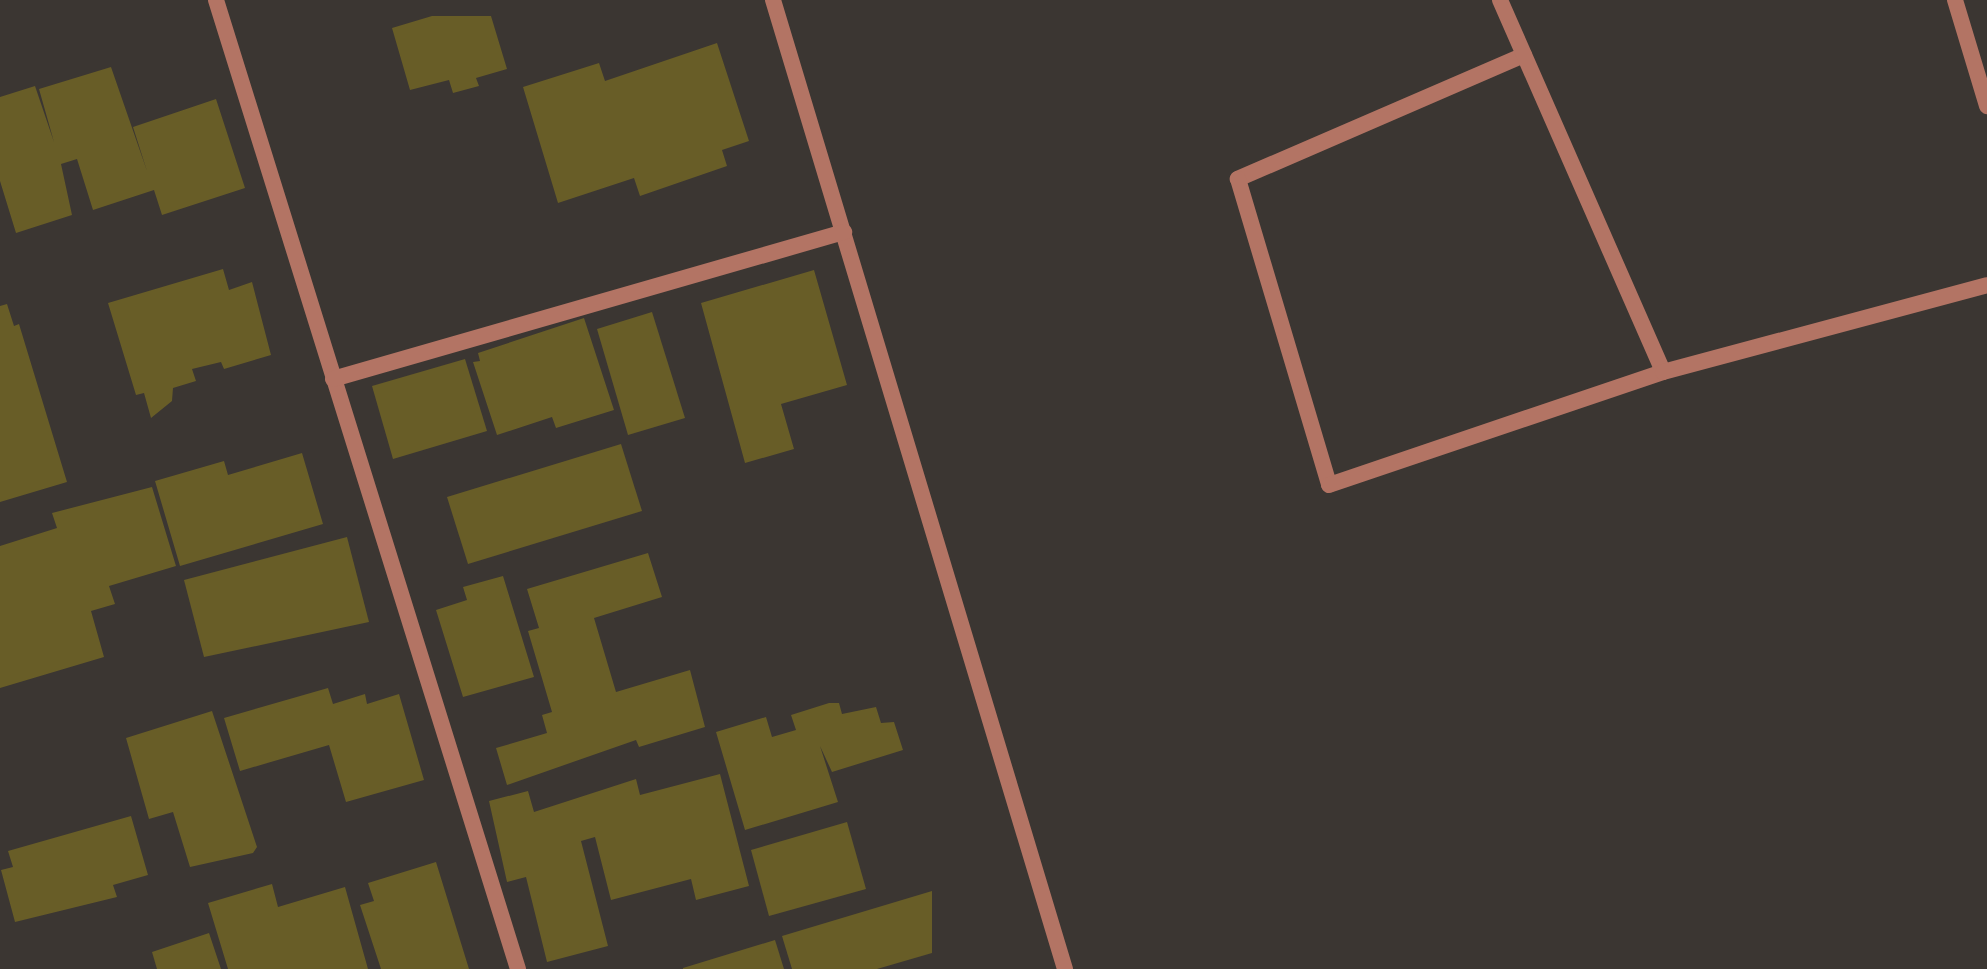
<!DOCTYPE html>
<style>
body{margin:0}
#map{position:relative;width:1987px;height:969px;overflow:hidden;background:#3b3632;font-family:Mulish,sans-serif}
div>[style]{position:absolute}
.building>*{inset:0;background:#685d27}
.lane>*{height:16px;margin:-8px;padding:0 8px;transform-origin:8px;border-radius:8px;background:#b37464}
.street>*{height:16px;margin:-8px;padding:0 8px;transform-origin:8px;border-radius:8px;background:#b37464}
span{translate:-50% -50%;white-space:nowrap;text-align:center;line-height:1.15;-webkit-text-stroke:8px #312c28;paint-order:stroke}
</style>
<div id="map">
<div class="building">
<i style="clip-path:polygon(432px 16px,491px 16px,507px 69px,476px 78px,479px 86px,453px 93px,449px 80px,410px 90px,392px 28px)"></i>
<i style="clip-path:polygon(717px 43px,749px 141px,722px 150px,727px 166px,640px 196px,634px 178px,558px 203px,523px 87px,599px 63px,605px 81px)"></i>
<i style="clip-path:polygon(111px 67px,147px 171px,133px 127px,216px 99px,245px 188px,162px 215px,154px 190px,93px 210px,77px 159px,61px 164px,72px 215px,16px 233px,0 181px,0 97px,35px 86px,54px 142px,39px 89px)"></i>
<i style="clip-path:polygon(223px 269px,229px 290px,252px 282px,271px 355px,224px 369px,221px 362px,192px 369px,196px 381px,173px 388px,172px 401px,151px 418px,144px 393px,136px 395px,108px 303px)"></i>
<i style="clip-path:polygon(814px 270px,847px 385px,781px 404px,794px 449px,745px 463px,701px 303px)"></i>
<i style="clip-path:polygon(7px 304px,14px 326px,19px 324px,67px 482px,0 502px,0 306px)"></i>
<i style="clip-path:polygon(652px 312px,685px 418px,628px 435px,597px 329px)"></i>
<i style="clip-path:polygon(584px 318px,614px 410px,556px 428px,552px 417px,497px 435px,473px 362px,480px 361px,478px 353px)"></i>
<i style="clip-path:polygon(465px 359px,487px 431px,393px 459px,372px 386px)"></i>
<i style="clip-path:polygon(621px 444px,642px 511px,468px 564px,447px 497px)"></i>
<i style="clip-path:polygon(302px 453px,323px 524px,180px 566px,155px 481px,224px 461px,228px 475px)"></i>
<i style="clip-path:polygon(152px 487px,176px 566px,109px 586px,115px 604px,91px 611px,104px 657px,0 688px,0 546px,57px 528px,52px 513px)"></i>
<i style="clip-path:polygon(347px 537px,369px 622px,204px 657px,184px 580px)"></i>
<i style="clip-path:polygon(648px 553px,662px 597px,594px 618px,616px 692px,690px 670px,705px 727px,639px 747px,636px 740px,507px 785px,496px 748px,547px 733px,542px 715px,552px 712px,528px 631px,539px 628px,527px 589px)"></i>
<i style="clip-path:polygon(503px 576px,534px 677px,463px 697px,436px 610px,467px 600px,463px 587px)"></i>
<i style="clip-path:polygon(328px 688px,333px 704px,365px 694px,367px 704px,399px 694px,424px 780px,346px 802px,329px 745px,240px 771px,224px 718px)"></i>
<i style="clip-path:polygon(829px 703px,839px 703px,842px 714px,876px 707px,881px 723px,894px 722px,903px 750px,832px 772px,820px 746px,838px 802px,745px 830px,716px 732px,766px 717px,772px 737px,796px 730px,791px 715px)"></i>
<i style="clip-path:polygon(212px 711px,257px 847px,253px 853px,190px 867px,173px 812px,149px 819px,126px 738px)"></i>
<i style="clip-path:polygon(720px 774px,749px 886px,696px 900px,691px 879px,611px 900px,595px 837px,581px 841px,608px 946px,547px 962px,526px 877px,507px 882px,489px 801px,528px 791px,534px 812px,636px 779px,640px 795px)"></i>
<i style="clip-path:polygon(131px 816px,148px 875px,113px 885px,117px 897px,15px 922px,1px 870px,13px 867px,8px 851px)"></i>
<i style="clip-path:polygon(847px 822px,866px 889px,769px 916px,751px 850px)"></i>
<i style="clip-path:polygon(436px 862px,469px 969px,381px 969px,360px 905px,374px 901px,368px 883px)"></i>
<i style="clip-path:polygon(272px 884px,278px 907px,345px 887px,368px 969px,228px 969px,208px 903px)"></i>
<i style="clip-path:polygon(932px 891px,932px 953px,877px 969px,792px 969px,782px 936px)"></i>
<i style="clip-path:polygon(209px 933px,221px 969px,157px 969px,152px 952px)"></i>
<i style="clip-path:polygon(775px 940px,784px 969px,683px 969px,683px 968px)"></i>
</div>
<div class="lane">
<i style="left:1524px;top:55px;width:312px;rotate:156.6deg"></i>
<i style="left:1238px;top:179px;width:319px;rotate:73.4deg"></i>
<i style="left:1329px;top:485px;width:353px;rotate:-18.7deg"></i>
</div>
<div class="street">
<i style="left:216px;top:0;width:1015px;rotate:72.69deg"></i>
<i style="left:773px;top:0;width:1012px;rotate:73.23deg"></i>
<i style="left:1500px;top:0;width:406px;rotate:66.3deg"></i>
<i style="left:1663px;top:372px;width:335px;rotate:-15deg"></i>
<i style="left:1955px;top:0;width:111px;rotate:73.2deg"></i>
<i style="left:333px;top:379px;width:532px;rotate:-16.05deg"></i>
</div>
</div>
